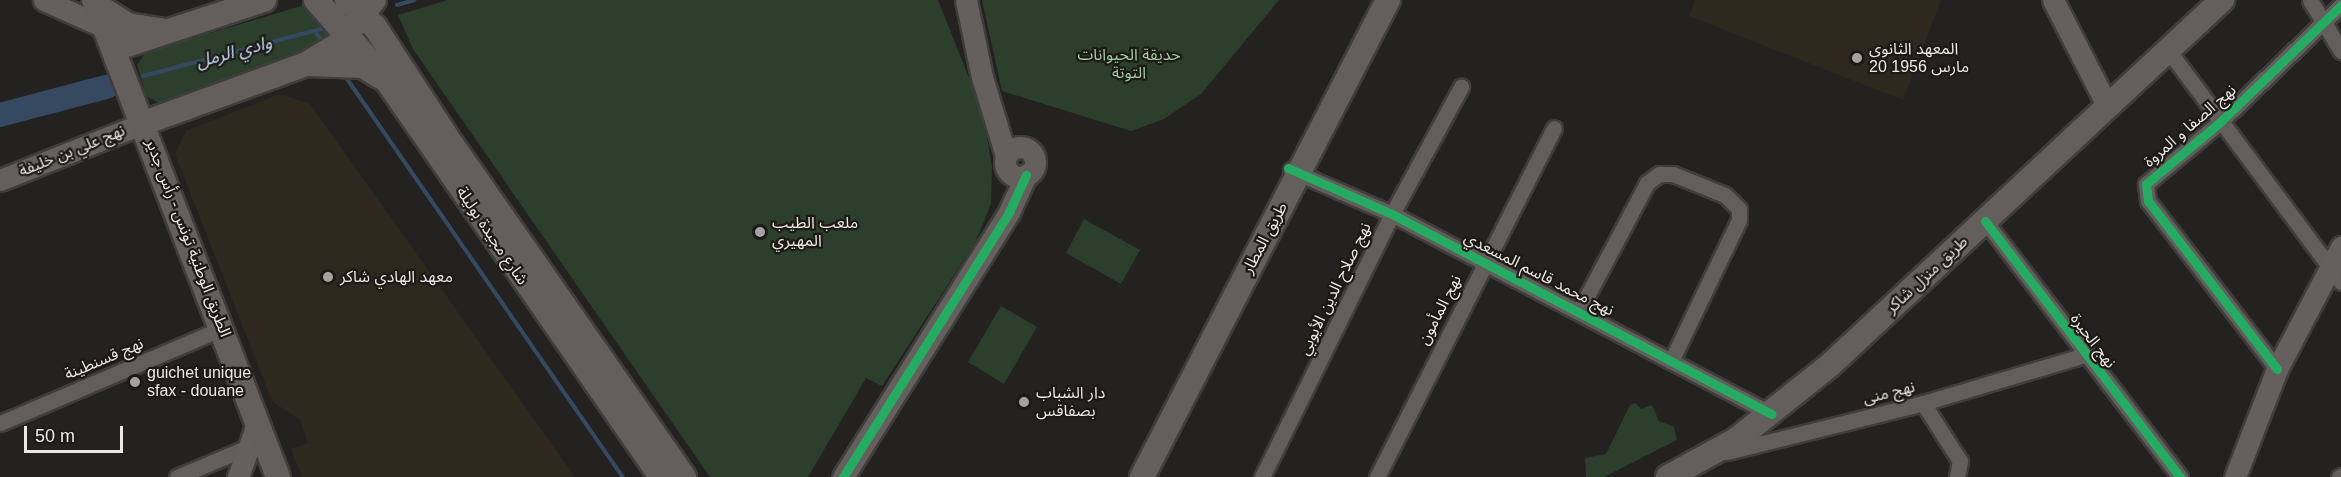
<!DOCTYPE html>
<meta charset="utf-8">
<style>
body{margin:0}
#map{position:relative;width:2341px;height:477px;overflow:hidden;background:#242220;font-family:Helvetica,"Noto Sans Arabic",sans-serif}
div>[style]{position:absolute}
.built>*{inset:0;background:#2e281f}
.green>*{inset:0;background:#2b3f2c}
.stream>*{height:4px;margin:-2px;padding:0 2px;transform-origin:2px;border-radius:2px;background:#354a60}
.river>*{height:24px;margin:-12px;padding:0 12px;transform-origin:12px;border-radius:12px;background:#354a60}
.roads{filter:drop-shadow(2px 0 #3f3e3c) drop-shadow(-2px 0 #3f3e3c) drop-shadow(0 2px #3f3e3c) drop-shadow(0 -2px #3f3e3c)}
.street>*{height:15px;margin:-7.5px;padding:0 7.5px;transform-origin:7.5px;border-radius:7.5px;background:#635e5c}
.secondary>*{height:21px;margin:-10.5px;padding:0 10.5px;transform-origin:10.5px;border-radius:10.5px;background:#65605d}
.secondary>.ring{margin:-10.5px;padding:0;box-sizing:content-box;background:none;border:21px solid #65605d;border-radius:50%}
.primary>*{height:24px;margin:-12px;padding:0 12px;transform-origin:12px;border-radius:12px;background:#645e5c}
.cycleway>*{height:9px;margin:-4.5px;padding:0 4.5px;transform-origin:4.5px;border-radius:4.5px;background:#26ab63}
.dots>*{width:16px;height:16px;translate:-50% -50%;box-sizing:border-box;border:3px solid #1d1914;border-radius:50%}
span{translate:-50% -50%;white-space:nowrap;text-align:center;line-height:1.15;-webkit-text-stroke:4.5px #1d1914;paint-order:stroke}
.poi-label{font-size:16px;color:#ebe8e5}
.left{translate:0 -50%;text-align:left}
.park-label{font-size:16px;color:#9ecda1}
.street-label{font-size:16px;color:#ebe8e5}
.water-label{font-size:18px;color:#c3def9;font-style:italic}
.scale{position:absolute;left:24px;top:426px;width:99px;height:27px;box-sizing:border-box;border:3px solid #ebe8e5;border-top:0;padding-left:8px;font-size:18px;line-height:21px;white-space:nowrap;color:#ebe8e5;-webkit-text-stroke:4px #1d1914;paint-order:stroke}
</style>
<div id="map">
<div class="built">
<i style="clip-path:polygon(1695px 0,1941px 0,1903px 100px,1689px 16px)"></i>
<i style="clip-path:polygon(280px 94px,310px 104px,575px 477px,302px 477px,291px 449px,308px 443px,300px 420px,272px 401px,175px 154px,186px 131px)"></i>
</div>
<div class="green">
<i style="clip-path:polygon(448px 0,938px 0,983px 113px,992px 167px,991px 204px,975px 243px,882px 386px,866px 378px,808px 477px,710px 477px,413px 49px,398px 15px)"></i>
<i style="clip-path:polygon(982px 0,1279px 0,1201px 94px,1164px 119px,1131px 131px,1002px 91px)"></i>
<i style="clip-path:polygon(305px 5px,322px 18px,329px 37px,308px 52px,165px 106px,146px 96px,137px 65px,146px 52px)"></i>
<i style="clip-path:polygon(1084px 219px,1140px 250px,1121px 284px,1066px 253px)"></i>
<i style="clip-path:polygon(1001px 306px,1037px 327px,1004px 384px,968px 362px)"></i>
<i style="clip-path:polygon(1636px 403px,1641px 409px,1652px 405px,1659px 421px,1674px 427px,1677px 440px,1604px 477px,1586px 477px,1585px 458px,1606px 454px,1630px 405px)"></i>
</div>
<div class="stream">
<i style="left:397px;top:5px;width:18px;rotate:-16deg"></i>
<i style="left:314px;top:31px;width:9px;rotate:49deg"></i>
<i style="left:143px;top:76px;width:188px;rotate:-14.8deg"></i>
<i style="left:345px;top:76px;width:488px;rotate:55.3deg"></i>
</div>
<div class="river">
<i style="left:0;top:115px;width:110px;rotate:-14.8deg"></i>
</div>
<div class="roads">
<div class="street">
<i style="left:2310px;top:0;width:60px;rotate:58.7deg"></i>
<i style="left:2168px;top:50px;width:289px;rotate:53.3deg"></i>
<i style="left:1291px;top:170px;width:110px;rotate:23.5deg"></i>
<i style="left:1392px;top:214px;width:429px;rotate:27.8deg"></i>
<i style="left:1985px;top:221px;width:322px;rotate:52.7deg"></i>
<i style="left:1579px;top:311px;width:145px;rotate:-62deg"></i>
<i style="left:1647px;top:183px;width:15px;rotate:-37deg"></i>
<i style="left:1659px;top:174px;width:14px"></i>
<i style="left:1673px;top:174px;width:56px;rotate:22deg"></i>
<i style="left:1725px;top:195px;width:20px;rotate:45deg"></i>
<i style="left:1739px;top:209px;width:11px;rotate:90deg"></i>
<i style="left:1739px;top:220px;width:157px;rotate:115.7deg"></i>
<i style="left:2277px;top:369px;width:212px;rotate:-127.5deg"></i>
<i style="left:2148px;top:201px;width:17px;rotate:-97deg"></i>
<i style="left:2146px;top:184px;width:95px;rotate:-39.9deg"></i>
<i style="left:2219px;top:123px;width:170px;rotate:-44deg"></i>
<i style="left:1923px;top:403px;width:69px;rotate:57.5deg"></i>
<i style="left:1960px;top:461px;width:16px;rotate:101deg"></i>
<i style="left:0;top:423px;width:242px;rotate:-23.1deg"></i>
<i style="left:1727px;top:452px;width:202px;rotate:-14deg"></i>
<i style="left:1923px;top:403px;width:169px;rotate:-16.5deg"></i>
<i style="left:177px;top:477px;width:75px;rotate:-22.8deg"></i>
<i style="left:1262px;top:477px;width:293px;rotate:-63.7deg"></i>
<i style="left:1392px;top:214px;width:145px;rotate:-61.5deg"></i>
<i style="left:1377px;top:477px;width:391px;rotate:-63.1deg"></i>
<i style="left:2339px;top:477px;width:2px;rotate:-27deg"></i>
</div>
<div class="secondary">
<i style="left:44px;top:0;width:68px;rotate:24.3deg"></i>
<i style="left:966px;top:0;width:79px;rotate:78.3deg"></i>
<i style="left:982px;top:77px;width:83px;rotate:73.1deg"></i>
<i style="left:2053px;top:0;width:120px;rotate:62.8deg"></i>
<i style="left:363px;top:15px;width:19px;rotate:-51deg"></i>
<i class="ring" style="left:1005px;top:147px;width:9px;height:9px"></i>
<i style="left:0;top:180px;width:155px;rotate:-21.6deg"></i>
<i style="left:238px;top:477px;width:56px;rotate:-70.3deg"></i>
<i style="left:843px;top:477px;width:313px;rotate:-57.9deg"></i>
<i style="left:1009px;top:212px;width:41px;rotate:-65.3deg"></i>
<i style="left:2235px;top:477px;width:116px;rotate:-68.7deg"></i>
<i style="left:2277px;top:369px;width:138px;rotate:-62.3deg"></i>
</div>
<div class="primary">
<i style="left:94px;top:0;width:511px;rotate:68.91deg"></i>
<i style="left:316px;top:0;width:108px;rotate:48.8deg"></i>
<i style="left:387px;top:81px;width:482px;rotate:55.3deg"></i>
<i style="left:347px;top:0;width:39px;rotate:44deg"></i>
<i style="left:375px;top:27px;width:130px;rotate:56.9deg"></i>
<i style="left:446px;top:136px;width:416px;rotate:55.1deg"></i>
<i style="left:96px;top:5px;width:38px;rotate:32deg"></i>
<i style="left:128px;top:25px;width:32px;rotate:9deg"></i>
<i style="left:114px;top:49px;width:158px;rotate:-18.1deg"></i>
<i style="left:308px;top:64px;width:55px;rotate:2.1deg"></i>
<i style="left:363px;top:66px;width:19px;rotate:32deg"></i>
<i style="left:144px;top:123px;width:172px;rotate:-20deg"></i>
<i style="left:306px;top:64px;width:37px;rotate:-31deg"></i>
<i style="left:338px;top:45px;width:28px;rotate:-51deg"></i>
<i style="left:1142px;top:477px;width:537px;rotate:-62.72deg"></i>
<i style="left:1668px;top:477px;width:77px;rotate:-28.6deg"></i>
<i style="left:1736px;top:440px;width:120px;rotate:-38.6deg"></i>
<i style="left:1830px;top:365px;width:536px;rotate:-42.96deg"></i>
</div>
</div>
<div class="cycleway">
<i style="left:1288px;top:168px;width:114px;rotate:23.9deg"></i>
<i style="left:1392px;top:214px;width:429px;rotate:27.8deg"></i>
<i style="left:1985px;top:221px;width:322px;rotate:52.7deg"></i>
<i style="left:2277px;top:369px;width:212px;rotate:-127.5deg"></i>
<i style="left:2148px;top:201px;width:17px;rotate:-97deg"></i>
<i style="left:2146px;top:184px;width:95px;rotate:-39.9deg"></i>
<i style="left:2219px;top:123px;width:170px;rotate:-44deg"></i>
<i style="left:843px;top:477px;width:313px;rotate:-57.9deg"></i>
<i style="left:1009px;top:212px;width:41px;rotate:-65.3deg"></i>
</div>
<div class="dots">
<i style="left:1857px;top:58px;background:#a5a3a0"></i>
<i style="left:760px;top:232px;background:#a5a3a0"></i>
<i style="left:328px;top:277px;background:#a5a3a0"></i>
<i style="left:135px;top:382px;background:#a5a3a0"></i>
<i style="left:1024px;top:402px;background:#a5a3a0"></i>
</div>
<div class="poi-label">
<span class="left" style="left:1869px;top:58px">المعهد الثانوي<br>20 مارس 1956</span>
<span class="left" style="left:772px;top:232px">ملعب الطيب<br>المهيري</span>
<span class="left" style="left:340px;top:277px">معهد الهادي شاكر</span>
<span class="left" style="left:147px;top:382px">guichet unique<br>sfax - douane</span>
<span class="left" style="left:1036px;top:402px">دار الشباب<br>بصفاقس</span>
</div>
<div class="park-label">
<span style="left:1129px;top:64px">حديقة الحيوانات<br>التوتة</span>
</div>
<div class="street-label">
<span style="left:2190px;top:126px;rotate:-41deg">نهج الصفا و المروة</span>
<span style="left:72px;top:151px;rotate:-22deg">نهج علي بن خليفة</span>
<span style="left:492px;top:236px;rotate:56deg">شارع مجيدة بوليلة</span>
<span style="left:188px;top:238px;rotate:69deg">الطريق الوطنية تونس - رأس جدير</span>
<span style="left:1265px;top:238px;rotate:-62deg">طريق المطار</span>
<span style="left:1539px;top:274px;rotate:27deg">نهج محمد قاسم المسعدي</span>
<span style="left:1927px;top:275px;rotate:-43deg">طريق منزل شاكر</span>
<span style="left:1335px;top:289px;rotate:-64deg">نهج صلاح الدين الأيوبي</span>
<span style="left:1440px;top:310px;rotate:-63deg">نهج المأمون</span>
<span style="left:2093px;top:341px;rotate:53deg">نهج الحيرة</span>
<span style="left:104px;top:359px;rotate:-23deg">نهج قسنطينة</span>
<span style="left:1889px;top:393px;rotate:-14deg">نهج منى</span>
</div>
<div class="water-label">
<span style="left:234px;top:52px;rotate:-15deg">وادي الرمل</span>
</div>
<div class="scale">50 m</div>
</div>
